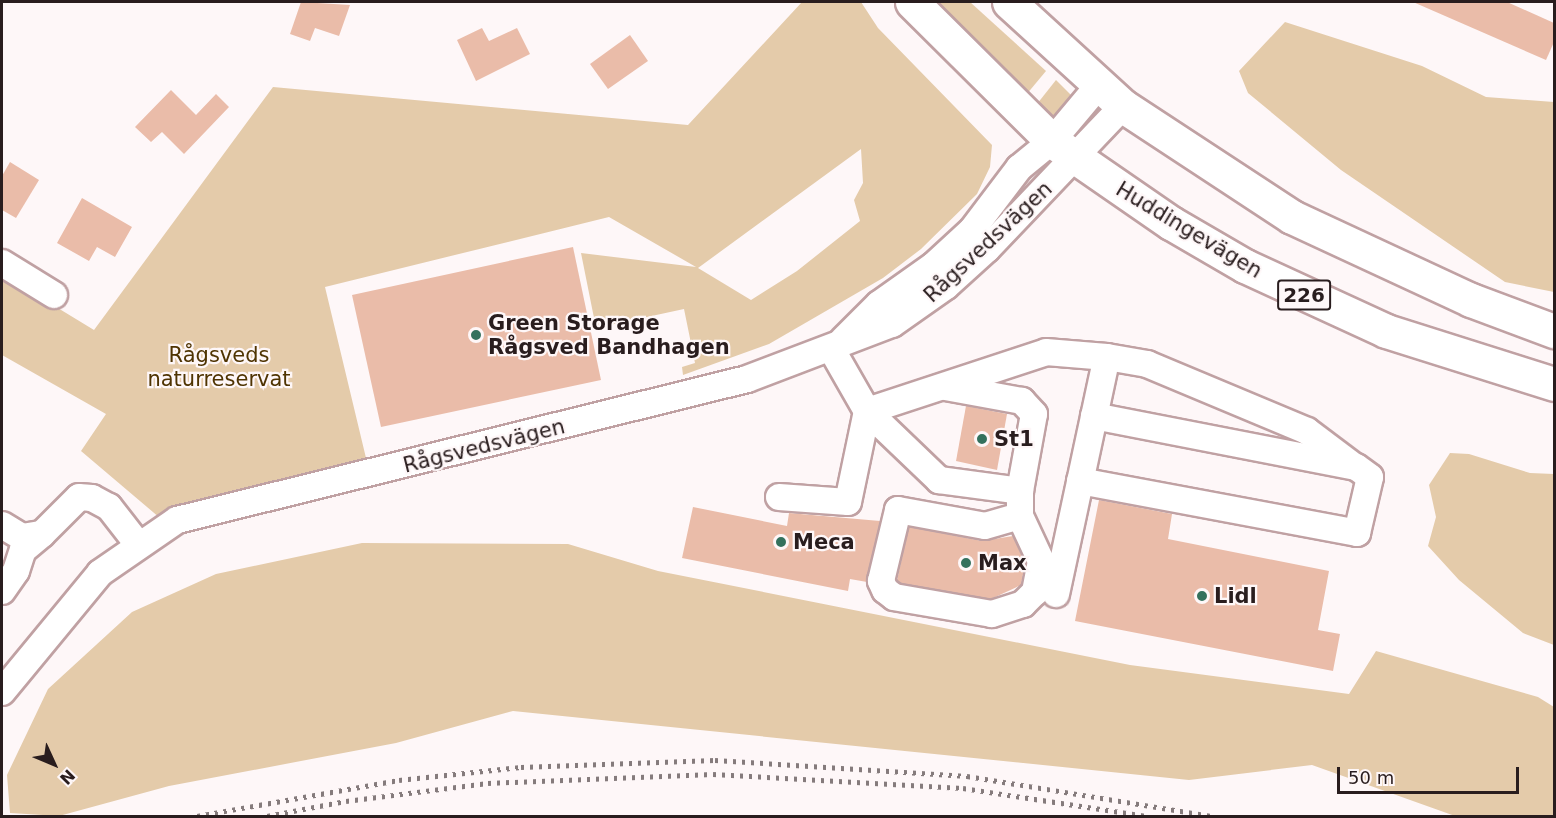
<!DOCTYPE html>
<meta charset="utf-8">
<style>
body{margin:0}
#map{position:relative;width:1556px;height:818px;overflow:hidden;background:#fef7f8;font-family:"DejaVu Sans",sans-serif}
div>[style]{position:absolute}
.green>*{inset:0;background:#e4cbaa}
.building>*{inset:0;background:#eabca9}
.roads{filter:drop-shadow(2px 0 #c0a1a3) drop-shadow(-2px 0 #c0a1a3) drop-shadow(0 2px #c0a1a3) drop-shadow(0 -2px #c0a1a3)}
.minor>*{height:26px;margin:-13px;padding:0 13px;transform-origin:13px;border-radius:13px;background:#fff}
.major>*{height:33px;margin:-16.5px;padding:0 16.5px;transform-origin:16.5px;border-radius:16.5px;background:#fff}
.rail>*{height:4.5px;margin-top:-2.25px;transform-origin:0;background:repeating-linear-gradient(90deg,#857b7c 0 3px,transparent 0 9px)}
.dots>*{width:16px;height:16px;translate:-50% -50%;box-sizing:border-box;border:3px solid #fef7f8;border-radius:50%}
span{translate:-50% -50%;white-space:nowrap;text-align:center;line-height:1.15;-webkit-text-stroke:4.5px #fef7f8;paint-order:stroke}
.shield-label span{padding:2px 4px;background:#fef7f8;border:2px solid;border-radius:4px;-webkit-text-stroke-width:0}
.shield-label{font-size:20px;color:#291d1e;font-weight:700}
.street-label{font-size:21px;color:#291d1e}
.poi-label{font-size:21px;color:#291d1e;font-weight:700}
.left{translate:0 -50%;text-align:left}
.park-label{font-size:21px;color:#4f3402}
.frame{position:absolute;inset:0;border:3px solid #291d1e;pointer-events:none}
.north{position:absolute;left:24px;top:734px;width:60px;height:60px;-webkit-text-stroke:4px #fef7f8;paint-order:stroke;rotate:134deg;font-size:16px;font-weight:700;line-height:24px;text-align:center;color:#291d1e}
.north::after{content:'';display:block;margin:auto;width:21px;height:27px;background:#291d1e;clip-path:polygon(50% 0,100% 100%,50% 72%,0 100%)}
.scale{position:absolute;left:1337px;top:767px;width:182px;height:27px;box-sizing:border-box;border:3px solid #291d1e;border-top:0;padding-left:8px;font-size:18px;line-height:21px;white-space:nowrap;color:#291d1e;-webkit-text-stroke:4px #fef7f8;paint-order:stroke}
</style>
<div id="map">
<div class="green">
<i style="clip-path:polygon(evenodd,802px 2px,861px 2px,878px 28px,992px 145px,990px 167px,977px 194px,921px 249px,883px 278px,769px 344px,683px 375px,682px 367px,695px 363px,684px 309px,596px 328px,581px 253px,696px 267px,609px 217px,325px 287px,366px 458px,160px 518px,81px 451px,106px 414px,2px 355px,2px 274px,94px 330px,273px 87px,688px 125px,802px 2px,861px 149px,863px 183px,854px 200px,860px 221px,797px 271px,751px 300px,698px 268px,861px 149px)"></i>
<i style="clip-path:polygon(933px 2px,970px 2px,1046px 71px,1026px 95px)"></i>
<i style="clip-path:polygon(1285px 22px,1422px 66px,1486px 97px,1554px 102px,1554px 292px,1505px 282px,1341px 170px,1248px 93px,1239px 71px)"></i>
<i style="clip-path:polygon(1056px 80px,1075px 99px,1056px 124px,1037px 104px)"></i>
<i style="clip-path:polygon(1450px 453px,1469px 454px,1530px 473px,1554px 474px,1554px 645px,1523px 633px,1459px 580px,1428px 546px,1436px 517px,1429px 485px)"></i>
<i style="clip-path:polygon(362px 543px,568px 544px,658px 571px,1130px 665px,1349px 694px,1376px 651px,1538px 697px,1554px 707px,1554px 816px,1455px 816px,1312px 765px,1189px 780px,513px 711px,396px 743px,169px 786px,59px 816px,10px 813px,7px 775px,48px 689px,132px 612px,216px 574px)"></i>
</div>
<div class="building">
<i style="clip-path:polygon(301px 2px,350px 5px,339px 36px,315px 28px,310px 41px,290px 34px)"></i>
<i style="clip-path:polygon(1413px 2px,1507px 2px,1554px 23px,1554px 42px,1546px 60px)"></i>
<i style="clip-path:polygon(482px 28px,489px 41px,517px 28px,530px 54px,476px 81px,457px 40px)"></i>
<i style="clip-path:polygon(630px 35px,648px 61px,608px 89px,590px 64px)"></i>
<i style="clip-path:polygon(171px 90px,196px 115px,216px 94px,229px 107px,184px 154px,162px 132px,151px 142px,135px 127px)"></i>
<i style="clip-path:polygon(10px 162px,39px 180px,16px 218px,2px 210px,2px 176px)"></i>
<i style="clip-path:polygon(82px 198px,132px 227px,115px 257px,97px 247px,89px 261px,57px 243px)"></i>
<i style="clip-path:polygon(573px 247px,601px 380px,381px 427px,352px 295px)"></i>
<i style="clip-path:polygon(966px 406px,1007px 414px,997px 470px,956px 461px)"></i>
<i style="clip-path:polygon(1099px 500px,1172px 514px,1168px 539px,1329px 571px,1318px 630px,1340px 634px,1333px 671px,1075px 621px)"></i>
<i style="clip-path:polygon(693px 507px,787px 526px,789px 513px,880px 521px,867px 582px,850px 579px,848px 591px,682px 558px)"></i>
<i style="clip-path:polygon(909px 527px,982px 541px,1013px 536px,1025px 563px,1021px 585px,991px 599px,900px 583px,897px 580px)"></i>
</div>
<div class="roads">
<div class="minor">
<i style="left:2px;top:263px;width:61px;rotate:31.6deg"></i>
<i style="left:843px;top:340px;width:51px;rotate:-45deg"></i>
<i style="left:879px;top:304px;width:67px;rotate:-35.3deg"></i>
<i style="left:934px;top:265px;width:52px;rotate:-42.6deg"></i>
<i style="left:972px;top:230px;width:78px;rotate:-52.8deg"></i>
<i style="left:1019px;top:168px;width:43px;rotate:-39.3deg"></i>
<i style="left:1052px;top:141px;width:73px;rotate:-50deg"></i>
<i style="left:832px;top:350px;width:70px;rotate:60.2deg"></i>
<i style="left:867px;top:411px;width:100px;rotate:43.8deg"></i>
<i style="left:939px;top:480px;width:82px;rotate:7.7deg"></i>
<i style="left:1020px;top:491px;width:78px;rotate:-79.7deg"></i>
<i style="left:1034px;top:414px;width:18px;rotate:-133deg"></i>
<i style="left:1022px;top:401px;width:78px;rotate:-169.7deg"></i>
<i style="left:867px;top:411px;width:188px;rotate:-18.2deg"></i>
<i style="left:1046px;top:352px;width:61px;rotate:4.7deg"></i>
<i style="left:1107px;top:357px;width:41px;rotate:9.9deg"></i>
<i style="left:1147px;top:364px;width:173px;rotate:22.7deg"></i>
<i style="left:1307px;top:431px;width:55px;rotate:36.9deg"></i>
<i style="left:1080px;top:481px;width:282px;rotate:10.6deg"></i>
<i style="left:1357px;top:533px;width:57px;rotate:-76.9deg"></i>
<i style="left:1370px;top:477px;width:17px;rotate:-144deg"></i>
<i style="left:1356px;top:467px;width:267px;rotate:-169deg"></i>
<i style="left:779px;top:497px;width:69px;rotate:4.1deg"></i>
<i style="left:848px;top:502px;width:93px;rotate:-78.2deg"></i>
<i style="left:1020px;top:516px;width:50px;rotate:65deg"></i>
<i style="left:1041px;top:561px;width:32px;rotate:101deg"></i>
<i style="left:1035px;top:592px;width:17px;rotate:135deg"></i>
<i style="left:1023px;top:604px;width:33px;rotate:162deg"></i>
<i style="left:992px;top:614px;width:99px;rotate:-170.2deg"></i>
<i style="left:894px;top:597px;width:11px;rotate:-142deg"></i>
<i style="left:885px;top:590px;width:10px;rotate:-114deg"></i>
<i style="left:881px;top:581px;width:73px;rotate:-76.5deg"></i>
<i style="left:898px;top:510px;width:88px;rotate:10.4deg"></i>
<i style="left:985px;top:526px;width:36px;rotate:-16deg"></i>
<i style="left:1020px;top:516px;width:25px;rotate:-90deg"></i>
<i style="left:2px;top:525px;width:23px;rotate:31deg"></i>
<i style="left:22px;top:537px;width:20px;rotate:-9deg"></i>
<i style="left:42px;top:534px;width:52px;rotate:-45deg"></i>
<i style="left:79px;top:497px;width:13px;rotate:4deg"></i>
<i style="left:92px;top:498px;width:19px;rotate:28deg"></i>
<i style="left:109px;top:507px;width:46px;rotate:52.1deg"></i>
<i style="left:2px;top:591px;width:24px;rotate:-55deg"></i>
<i style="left:16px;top:571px;width:22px;rotate:-72deg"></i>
<i style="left:23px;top:550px;width:25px;rotate:-40deg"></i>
<i style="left:1056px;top:594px;width:242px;rotate:-77.9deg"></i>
<i style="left:2px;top:692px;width:154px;rotate:-50.5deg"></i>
<i style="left:100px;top:573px;width:93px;rotate:-34.5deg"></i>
<i style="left:177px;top:520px;width:587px;rotate:-13.89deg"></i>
<i style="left:747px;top:379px;width:155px;rotate:-20.8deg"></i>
<i style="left:892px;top:324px;width:66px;rotate:-35.1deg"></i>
<i style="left:946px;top:286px;width:55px;rotate:-42.1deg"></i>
<i style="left:987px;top:249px;width:197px;rotate:-46.4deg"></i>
</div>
<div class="major">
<i style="left:912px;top:2px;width:197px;rotate:44.8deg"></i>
<i style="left:1052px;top:141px;width:145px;rotate:34.6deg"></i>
<i style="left:1171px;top:223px;width:86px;rotate:30.2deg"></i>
<i style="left:1245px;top:266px;width:155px;rotate:24.7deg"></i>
<i style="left:1386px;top:331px;width:176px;rotate:17.5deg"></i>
<i style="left:1009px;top:2px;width:154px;rotate:42.4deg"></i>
<i style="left:1123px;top:106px;width:202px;rotate:33.3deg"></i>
<i style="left:1292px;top:217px;width:197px;rotate:24.9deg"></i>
<i style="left:1471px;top:300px;width:89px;rotate:20.5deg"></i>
</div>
</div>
<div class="rail">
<i style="left:197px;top:816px;width:205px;rotate:-10.1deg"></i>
<i style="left:399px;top:780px;width:123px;rotate:-6.1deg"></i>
<i style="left:521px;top:767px;width:194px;rotate:-2.1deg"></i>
<i style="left:715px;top:760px;width:253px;rotate:3.6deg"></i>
<i style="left:967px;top:776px;width:246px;rotate:9.3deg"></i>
<i style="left:267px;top:816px;width:80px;rotate:-10.8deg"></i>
<i style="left:346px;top:801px;width:143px;rotate:-7.2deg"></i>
<i style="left:488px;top:783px;width:225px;rotate:-2.3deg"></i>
<i style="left:713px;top:774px;width:250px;rotate:3.2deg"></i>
<i style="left:963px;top:788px;width:184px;rotate:8.7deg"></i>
</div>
<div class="dots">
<i style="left:476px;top:335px;background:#34715d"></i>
<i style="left:982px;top:439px;background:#34715d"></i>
<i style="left:781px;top:542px;background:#34715d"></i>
<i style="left:966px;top:563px;background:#34715d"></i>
<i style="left:1202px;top:596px;background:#34715d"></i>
</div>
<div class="shield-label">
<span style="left:1304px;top:295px">226</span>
</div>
<div class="street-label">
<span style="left:1189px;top:230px;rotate:31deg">Huddingevägen</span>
<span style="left:988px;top:242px;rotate:-43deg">Rågsvedsvägen</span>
<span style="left:484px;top:446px;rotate:-14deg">Rågsvedsvägen</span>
</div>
<div class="poi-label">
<span class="left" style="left:488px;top:335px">Green Storage<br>Rågsved Bandhagen</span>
<span class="left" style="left:994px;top:439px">St1</span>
<span class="left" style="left:793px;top:542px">Meca</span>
<span class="left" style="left:978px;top:563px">Max</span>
<span class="left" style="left:1214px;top:596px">Lidl</span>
</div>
<div class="park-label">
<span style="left:219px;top:367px">Rågsveds<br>naturreservat</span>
</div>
<div class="frame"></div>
<div class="north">N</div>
<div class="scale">50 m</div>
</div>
